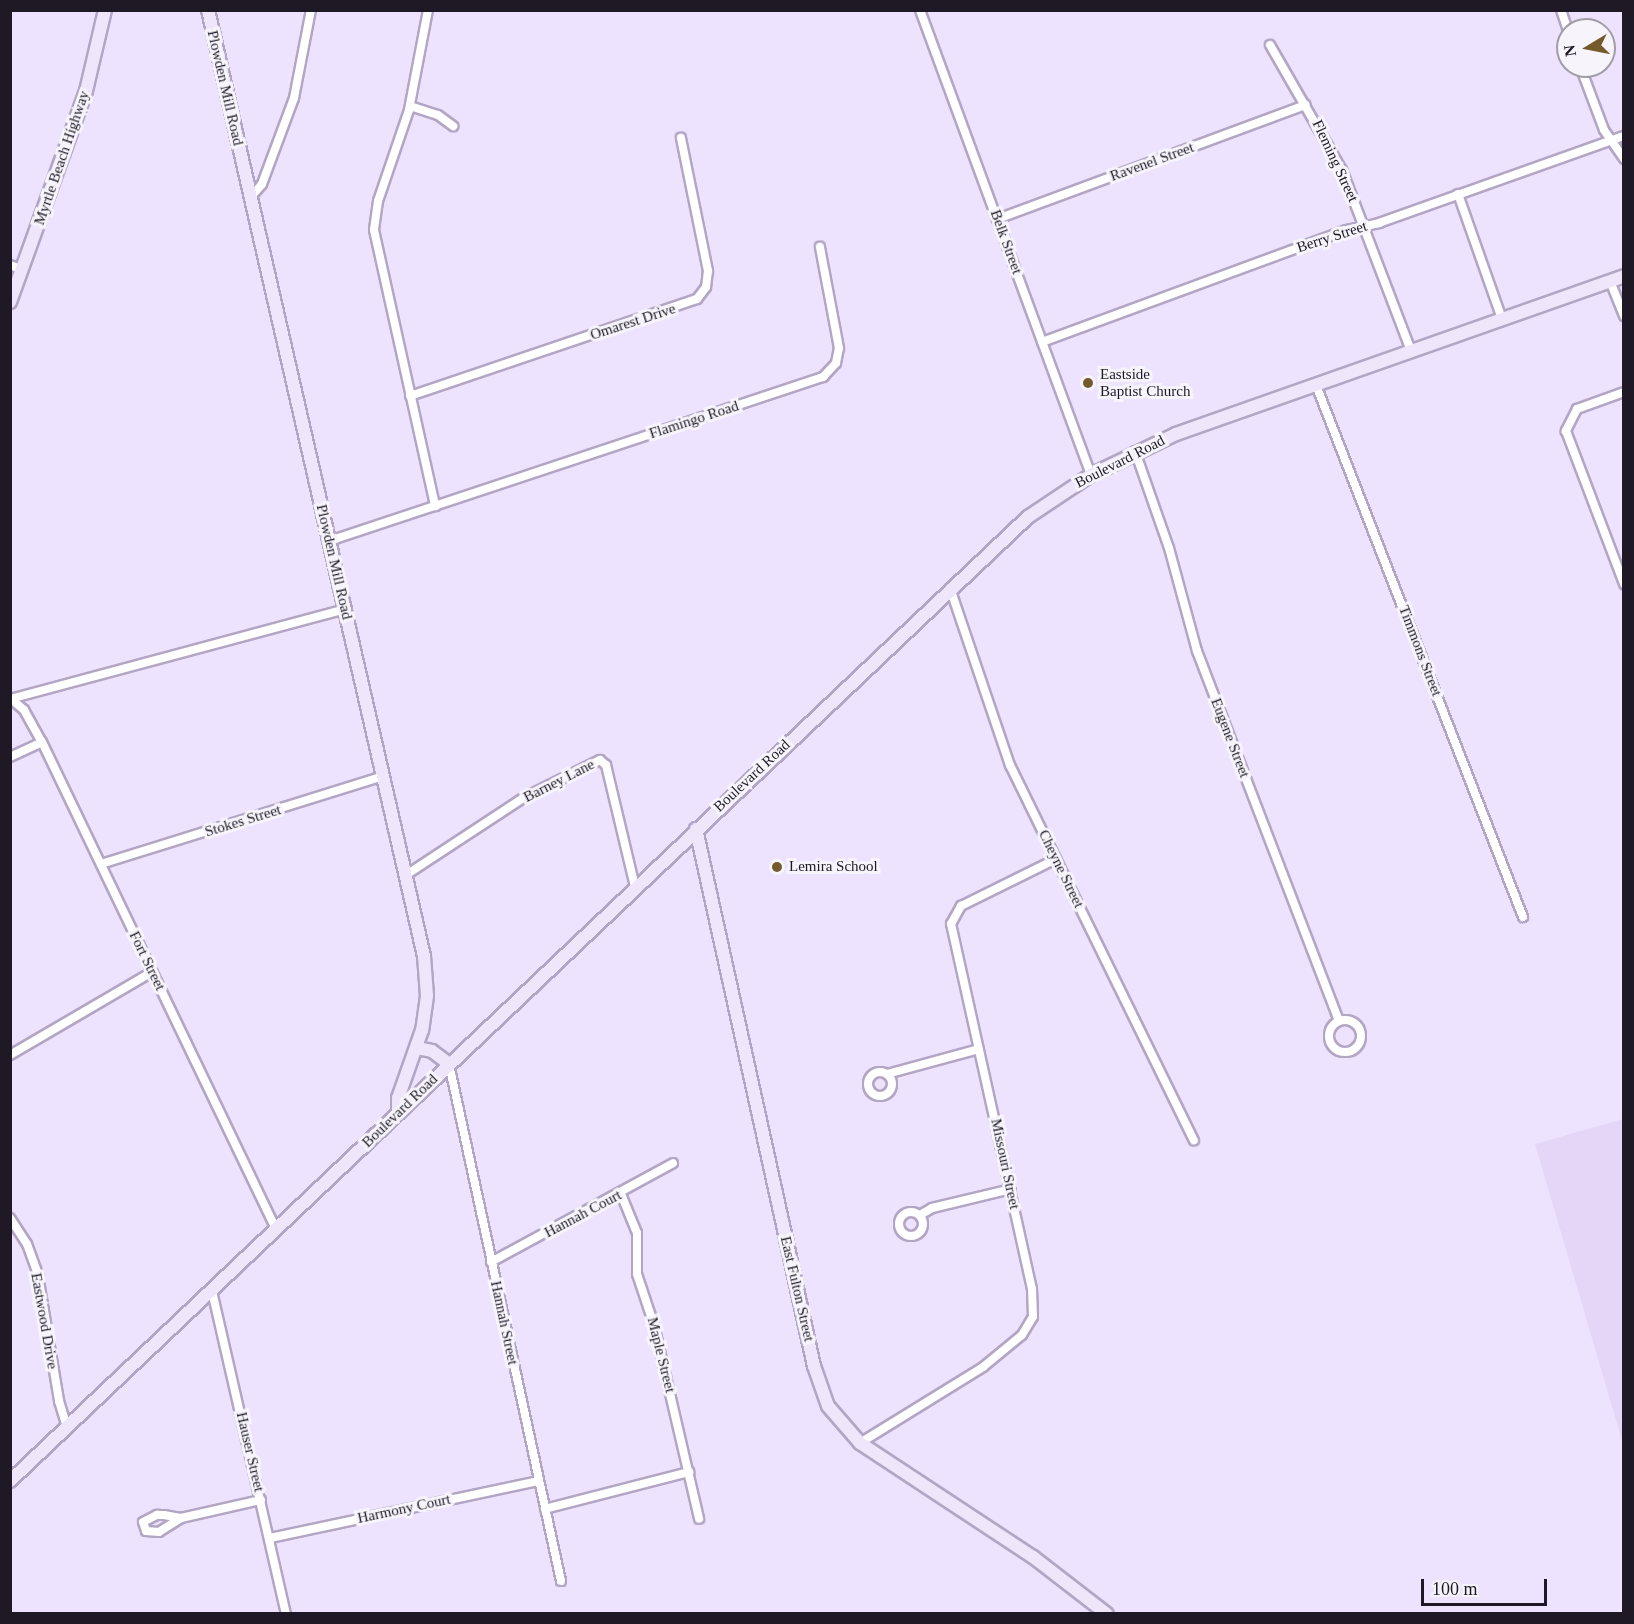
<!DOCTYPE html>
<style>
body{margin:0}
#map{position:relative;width:1634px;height:1624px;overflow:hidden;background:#eee3fe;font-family:"Times New Roman",serif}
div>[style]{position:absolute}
.built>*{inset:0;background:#e3d6f6}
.roads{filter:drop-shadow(2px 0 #b3a6c5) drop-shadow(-2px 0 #b3a6c5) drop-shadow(0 2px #b3a6c5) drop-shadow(0 -2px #b3a6c5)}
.street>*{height:8px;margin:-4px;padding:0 4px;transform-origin:4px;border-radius:4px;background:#fff}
.street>.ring{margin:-4px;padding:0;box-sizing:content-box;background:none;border:8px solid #fff;border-radius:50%}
.secondary>*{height:12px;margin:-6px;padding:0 6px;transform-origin:6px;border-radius:6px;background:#efe6fb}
.dots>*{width:16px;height:16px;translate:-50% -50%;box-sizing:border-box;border:3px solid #f7f5fb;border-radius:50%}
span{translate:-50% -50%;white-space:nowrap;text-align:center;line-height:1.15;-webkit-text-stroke:6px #f7f5fb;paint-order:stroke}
.street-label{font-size:15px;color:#1e1925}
.poi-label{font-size:15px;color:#1e1925}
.left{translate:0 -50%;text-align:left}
.frame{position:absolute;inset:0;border:12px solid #1e1925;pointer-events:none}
.north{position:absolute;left:1556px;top:18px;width:60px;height:60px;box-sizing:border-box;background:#f7f5fb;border:2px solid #a09da5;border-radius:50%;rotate:260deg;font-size:16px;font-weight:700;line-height:24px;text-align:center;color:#1e1925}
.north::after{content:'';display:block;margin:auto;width:21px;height:27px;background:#755b2c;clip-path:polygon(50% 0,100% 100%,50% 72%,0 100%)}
.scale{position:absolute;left:1421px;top:1579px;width:126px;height:27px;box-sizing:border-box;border:3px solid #1e1925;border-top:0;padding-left:8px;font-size:18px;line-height:21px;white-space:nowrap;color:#1e1925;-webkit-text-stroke:4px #f7f5fb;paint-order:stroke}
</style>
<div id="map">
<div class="built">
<i style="clip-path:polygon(1623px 1119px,1624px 1119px,1623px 1444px,1535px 1144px)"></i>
</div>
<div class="roads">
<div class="street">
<i style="left:428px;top:10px;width:102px;rotate:100.8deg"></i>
<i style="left:409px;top:110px;width:96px;rotate:108.8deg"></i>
<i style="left:378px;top:201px;width:29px;rotate:98deg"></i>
<i style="left:374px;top:230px;width:283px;rotate:77.5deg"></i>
<i style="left:920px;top:10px;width:495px;rotate:69.8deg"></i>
<i style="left:1561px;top:10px;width:21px;rotate:71deg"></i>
<i style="left:1270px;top:45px;width:144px;rotate:60.1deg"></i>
<i style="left:1342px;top:170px;width:194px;rotate:69.1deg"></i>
<i style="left:1580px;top:66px;width:68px;rotate:69.4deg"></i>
<i style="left:1604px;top:130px;width:35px;rotate:55deg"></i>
<i style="left:410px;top:106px;width:29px;rotate:18deg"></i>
<i style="left:438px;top:115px;width:19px;rotate:36deg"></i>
<i style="left:1458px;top:194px;width:133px;rotate:70.6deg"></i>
<i style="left:250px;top:198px;width:18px;rotate:-49deg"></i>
<i style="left:262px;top:184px;width:92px;rotate:-69.6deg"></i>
<i style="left:294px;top:98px;width:90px;rotate:-79.1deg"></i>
<i style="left:997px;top:219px;width:329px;rotate:-20.3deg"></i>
<i style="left:10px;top:265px;width:14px;rotate:21deg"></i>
<i style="left:1610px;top:281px;width:38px;rotate:68deg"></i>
<i style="left:1042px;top:342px;width:325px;rotate:-20.2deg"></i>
<i style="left:1347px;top:230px;width:33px;rotate:-12deg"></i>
<i style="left:1379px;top:223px;width:260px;rotate:-19.6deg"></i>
<i style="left:1316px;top:385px;width:571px;rotate:68.74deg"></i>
<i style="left:1624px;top:392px;width:50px;rotate:160.1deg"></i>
<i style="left:1577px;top:409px;width:25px;rotate:117deg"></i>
<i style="left:1566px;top:431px;width:164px;rotate:69.2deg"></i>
<i style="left:410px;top:396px;width:303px;rotate:-18.7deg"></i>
<i style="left:697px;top:299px;width:15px;rotate:-53deg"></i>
<i style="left:706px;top:287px;width:16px;rotate:-83deg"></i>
<i style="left:708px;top:271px;width:136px;rotate:-101.5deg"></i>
<i style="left:1135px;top:451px;width:103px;rotate:70.7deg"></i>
<i style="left:1169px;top:548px;width:107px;rotate:74.8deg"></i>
<i style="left:1197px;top:651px;width:396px;rotate:69deg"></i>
<i style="left:329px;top:541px;width:521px;rotate:-18.37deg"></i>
<i style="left:823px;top:377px;width:19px;rotate:-47deg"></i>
<i style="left:836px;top:363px;width:15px;rotate:-79deg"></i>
<i style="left:839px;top:348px;width:103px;rotate:-100.7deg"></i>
<i style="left:950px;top:588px;width:187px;rotate:71.3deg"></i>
<i style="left:1010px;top:765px;width:418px;rotate:63.9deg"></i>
<i style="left:10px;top:699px;width:347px;rotate:-15deg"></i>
<i style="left:11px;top:699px;width:17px;rotate:40deg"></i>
<i style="left:24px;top:710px;width:37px;rotate:61deg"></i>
<i style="left:42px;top:742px;width:540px;rotate:64.34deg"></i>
<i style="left:10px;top:757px;width:35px;rotate:-25deg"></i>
<i style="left:101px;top:864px;width:296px;rotate:-17.3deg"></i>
<i style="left:406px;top:875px;width:140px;rotate:-33.3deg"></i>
<i style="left:523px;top:798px;width:86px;rotate:-26.3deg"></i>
<i style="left:600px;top:760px;width:8px;rotate:40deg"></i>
<i style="left:606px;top:765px;width:125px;rotate:76.6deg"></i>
<i class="ring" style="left:1329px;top:1020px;width:24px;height:24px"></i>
<i style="left:10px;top:1055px;width:164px;rotate:-30.3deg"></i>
<i style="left:449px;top:1064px;width:529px;rotate:77.78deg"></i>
<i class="ring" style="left:868px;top:1072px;width:16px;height:16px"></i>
<i style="left:887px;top:1074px;width:95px;rotate:-15.2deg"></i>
<i style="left:621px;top:1194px;width:42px;rotate:67.7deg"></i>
<i style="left:637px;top:1233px;width:41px;rotate:90deg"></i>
<i style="left:637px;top:1274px;width:54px;rotate:71.6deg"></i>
<i style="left:654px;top:1325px;width:199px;rotate:76.9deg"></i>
<i class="ring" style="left:899px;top:1212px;width:16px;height:16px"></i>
<i style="left:920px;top:1215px;width:14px;rotate:-30deg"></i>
<i style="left:932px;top:1208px;width:81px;rotate:-13.5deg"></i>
<i style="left:10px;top:1218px;width:31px;rotate:57deg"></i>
<i style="left:27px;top:1244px;width:33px;rotate:70deg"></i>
<i style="left:38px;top:1275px;width:128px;rotate:80.5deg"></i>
<i style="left:59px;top:1401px;width:27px;rotate:73deg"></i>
<i style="left:491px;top:1262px;width:207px;rotate:-28.5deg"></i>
<i style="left:212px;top:1291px;width:331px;rotate:77.1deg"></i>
<i style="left:860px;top:1443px;width:145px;rotate:-31.7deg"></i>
<i style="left:983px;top:1367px;width:50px;rotate:-39.4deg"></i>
<i style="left:1022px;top:1335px;width:21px;rotate:-59deg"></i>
<i style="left:1033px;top:1317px;width:28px;rotate:-92deg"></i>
<i style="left:1032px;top:1289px;width:374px;rotate:-102.5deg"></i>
<i style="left:951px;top:924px;width:21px;rotate:-61deg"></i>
<i style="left:961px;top:906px;width:106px;rotate:-26.3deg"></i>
<i style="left:545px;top:1509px;width:149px;rotate:-14.4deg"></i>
<i style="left:157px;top:1515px;width:7px"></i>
<i style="left:164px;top:1515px;width:17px;rotate:10deg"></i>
<i style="left:181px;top:1518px;width:26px;rotate:148deg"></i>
<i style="left:159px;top:1532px;width:13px;rotate:-176deg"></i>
<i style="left:146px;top:1531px;width:9px;rotate:-108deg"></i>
<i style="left:143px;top:1522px;width:16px;rotate:-27deg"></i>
<i style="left:181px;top:1518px;width:82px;rotate:-12.7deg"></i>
<i style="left:270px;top:1538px;width:275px;rotate:-12deg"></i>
</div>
<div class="secondary">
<i style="left:208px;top:10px;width:970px;rotate:77.14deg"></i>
<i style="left:424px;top:956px;width:40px;rotate:85.7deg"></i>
<i style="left:427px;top:996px;width:34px;rotate:98deg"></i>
<i style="left:422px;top:1030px;width:72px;rotate:109.4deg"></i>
<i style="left:398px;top:1098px;width:15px;rotate:90deg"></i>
<i style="left:10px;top:302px;width:224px;rotate:-70.2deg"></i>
<i style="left:86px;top:91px;width:83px;rotate:-76.8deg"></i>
<i style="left:696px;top:829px;width:550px;rotate:77.61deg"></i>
<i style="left:814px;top:1366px;width:42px;rotate:70.7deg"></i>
<i style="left:828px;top:1406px;width:49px;rotate:49.1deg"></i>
<i style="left:860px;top:1443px;width:207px;rotate:33.4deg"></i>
<i style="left:1033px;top:1557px;width:93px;rotate:37.6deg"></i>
<i style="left:417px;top:1048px;width:15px;rotate:11deg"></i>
<i style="left:432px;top:1051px;width:21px;rotate:37deg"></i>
<i style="left:10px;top:1481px;width:1402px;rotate:-43.44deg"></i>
<i style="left:1028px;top:517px;width:76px;rotate:-33.7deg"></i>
<i style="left:1091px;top:475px;width:94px;rotate:-25.8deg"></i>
<i style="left:1176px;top:434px;width:475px;rotate:-19.4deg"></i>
</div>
</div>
<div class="dots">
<i style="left:1088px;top:383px;background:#755b2c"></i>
<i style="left:777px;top:867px;background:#755b2c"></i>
</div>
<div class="street-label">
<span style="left:225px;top:88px;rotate:77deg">Plowden Mill Road</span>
<span style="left:62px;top:158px;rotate:-71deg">Myrtle Beach Highway</span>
<span style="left:1335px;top:161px;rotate:65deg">Fleming Street</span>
<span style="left:1152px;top:162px;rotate:-20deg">Ravenel Street</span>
<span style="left:1332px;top:237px;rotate:-18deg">Berry Street</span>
<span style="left:1006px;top:242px;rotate:70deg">Belk Street</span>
<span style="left:633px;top:322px;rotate:-18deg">Omarest Drive</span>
<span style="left:694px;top:420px;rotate:-18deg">Flamingo Road</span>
<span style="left:1120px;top:462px;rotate:-27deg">Boulevard Road</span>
<span style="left:334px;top:562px;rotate:77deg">Plowden Mill Road</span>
<span style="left:1420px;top:651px;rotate:69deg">Timmons Street</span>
<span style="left:1230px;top:738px;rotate:69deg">Eugene Street</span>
<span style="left:752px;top:776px;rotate:-43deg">Boulevard Road</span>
<span style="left:559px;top:781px;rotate:-27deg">Barney Lane</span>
<span style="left:243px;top:821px;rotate:-17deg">Stokes Street</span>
<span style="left:1061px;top:869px;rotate:64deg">Cheyne Street</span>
<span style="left:147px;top:961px;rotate:64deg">Fort Street</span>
<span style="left:400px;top:1111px;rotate:-44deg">Boulevard Road</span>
<span style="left:1005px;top:1164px;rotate:78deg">Missouri Street</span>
<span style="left:583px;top:1214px;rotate:-28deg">Hannah Court</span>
<span style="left:797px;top:1289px;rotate:77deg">East Fulton Street</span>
<span style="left:44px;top:1321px;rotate:80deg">Eastwood Drive</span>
<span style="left:504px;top:1323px;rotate:78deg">Hannah Street</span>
<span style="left:661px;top:1355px;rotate:76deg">Maple Street</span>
<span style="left:250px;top:1452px;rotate:77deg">Hauser Street</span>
<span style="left:404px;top:1509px;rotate:-12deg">Harmony Court</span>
</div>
<div class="poi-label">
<span class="left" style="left:1100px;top:383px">Eastside<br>Baptist Church</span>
<span class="left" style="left:789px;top:867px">Lemira School</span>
</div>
<div class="frame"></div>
<div class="north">N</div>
<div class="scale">100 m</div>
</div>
